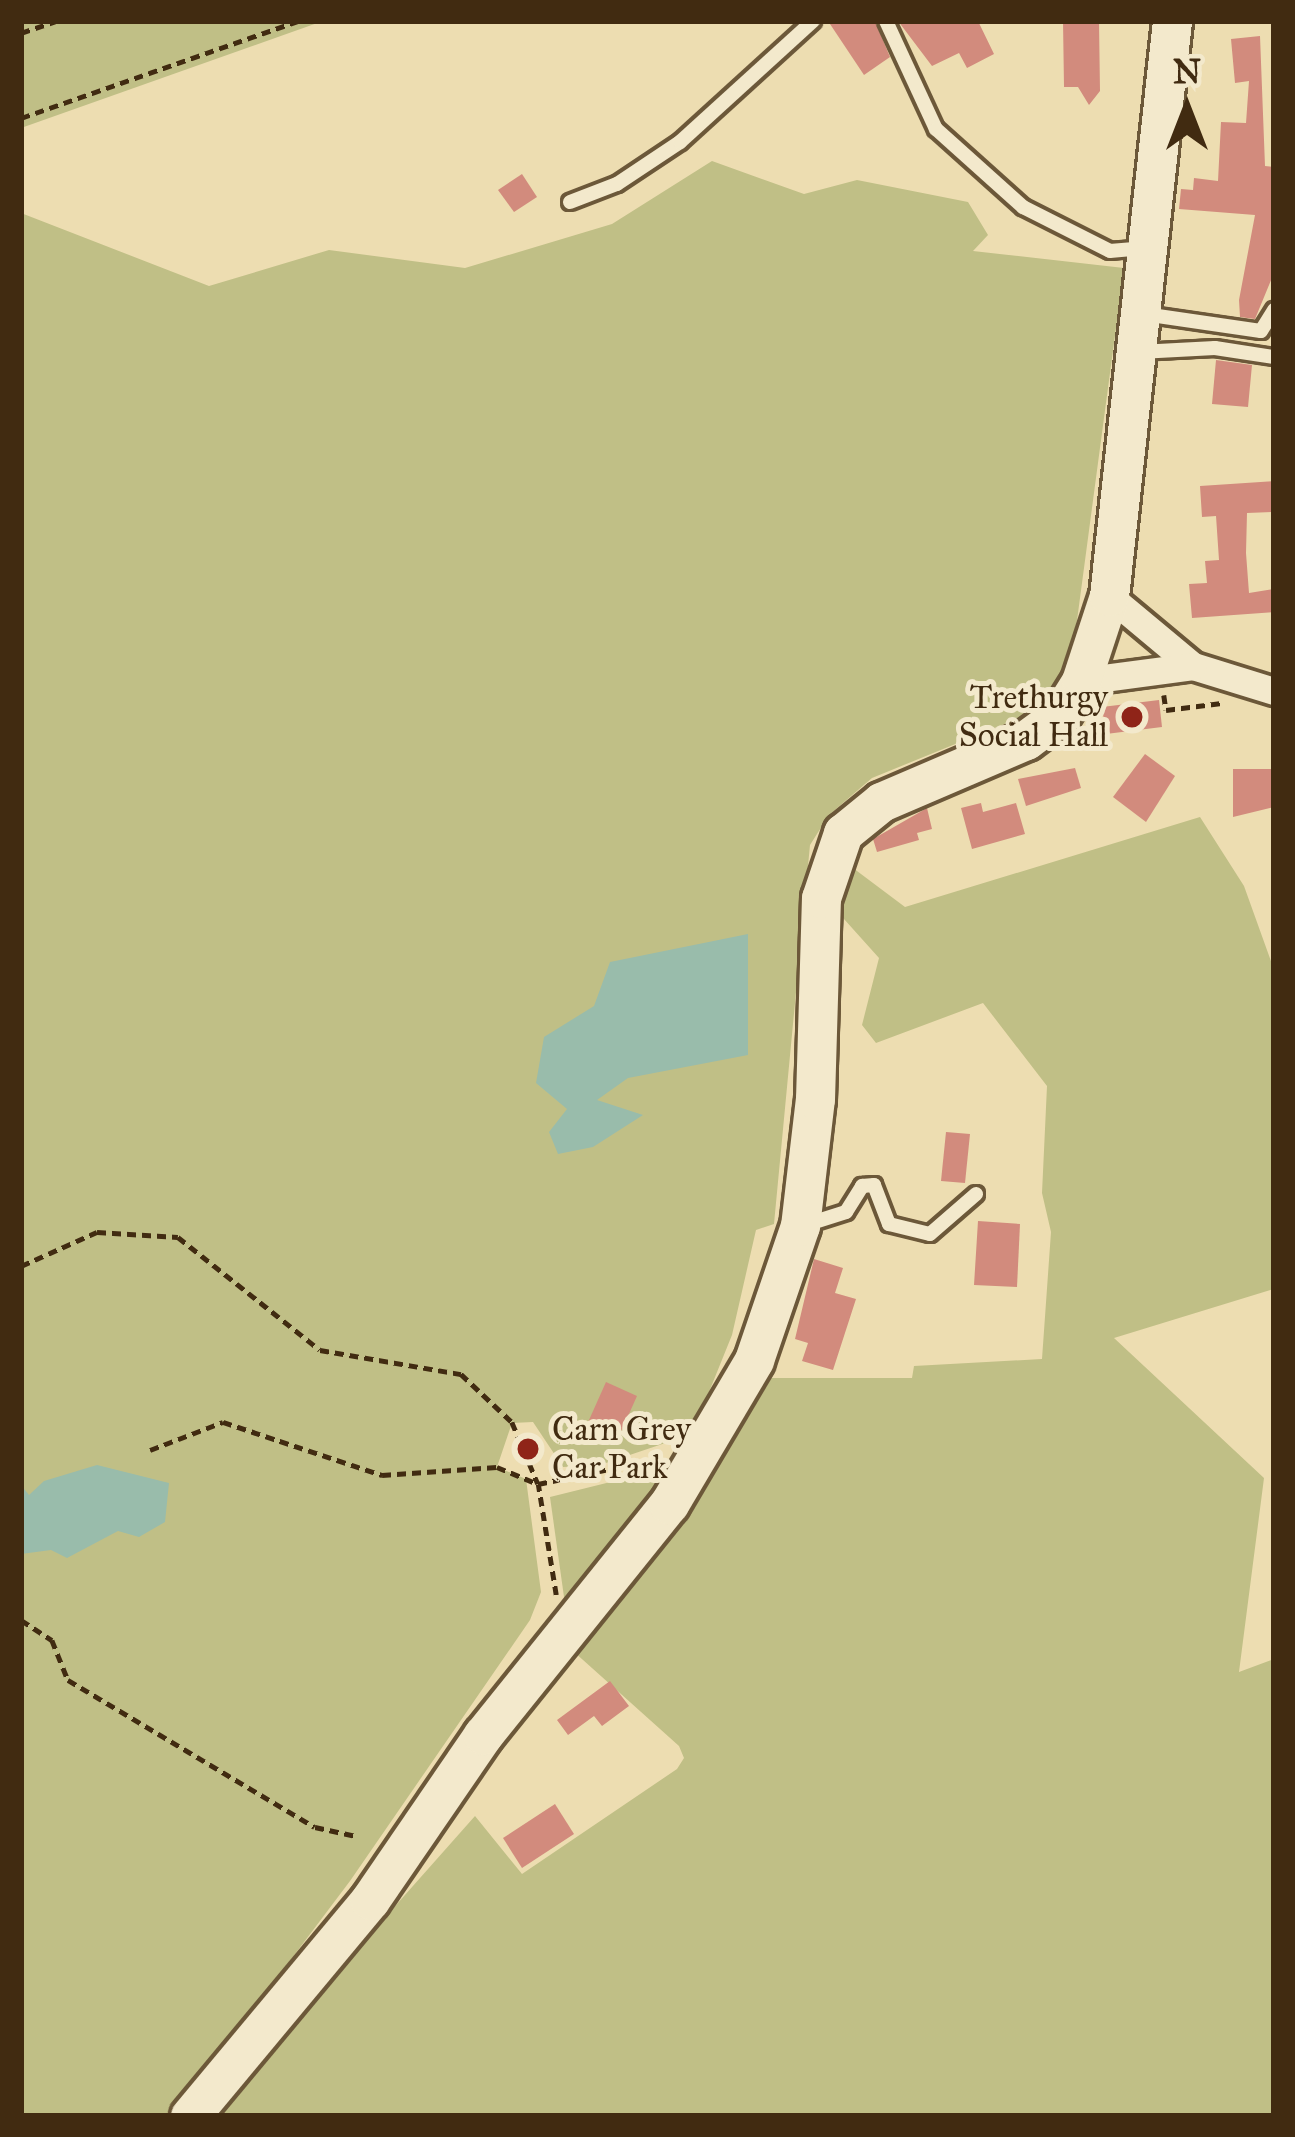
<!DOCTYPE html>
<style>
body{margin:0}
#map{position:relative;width:1295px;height:2137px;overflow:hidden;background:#edddb1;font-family:"IM FELL Great Primer",serif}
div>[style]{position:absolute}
.green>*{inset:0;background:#c0bf86}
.water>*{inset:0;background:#99bcab}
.building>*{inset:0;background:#d28b7d}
.path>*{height:4.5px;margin-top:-2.25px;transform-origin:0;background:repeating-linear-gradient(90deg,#412b11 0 9px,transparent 0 15px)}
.roads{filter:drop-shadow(3px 0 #6c5839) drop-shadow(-3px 0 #6c5839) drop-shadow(0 3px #6c5839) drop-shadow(0 -3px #6c5839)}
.lane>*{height:14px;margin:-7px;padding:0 7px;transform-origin:7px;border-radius:7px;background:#f3e9cc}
.street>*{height:27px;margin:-13.5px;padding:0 13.5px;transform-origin:13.5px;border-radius:13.5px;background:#f3e9cc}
.secondary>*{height:39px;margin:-19.5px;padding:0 19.5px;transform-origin:19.5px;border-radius:19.5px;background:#f3e9cc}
.dots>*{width:33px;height:33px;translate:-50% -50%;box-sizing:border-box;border:6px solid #f3e9cc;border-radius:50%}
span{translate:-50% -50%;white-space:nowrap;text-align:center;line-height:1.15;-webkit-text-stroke:10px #f3e9cc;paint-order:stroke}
.poi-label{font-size:33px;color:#412b11}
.right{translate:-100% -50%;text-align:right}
.left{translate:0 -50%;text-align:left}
.frame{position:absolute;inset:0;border:24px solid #412b11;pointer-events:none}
.north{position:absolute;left:1127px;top:48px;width:120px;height:120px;-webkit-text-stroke:9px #f3e9cc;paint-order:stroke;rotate:0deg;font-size:33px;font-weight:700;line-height:48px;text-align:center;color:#412b11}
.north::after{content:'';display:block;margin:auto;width:42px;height:54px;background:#412b11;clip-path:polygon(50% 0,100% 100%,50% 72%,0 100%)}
</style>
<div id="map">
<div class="green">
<i style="clip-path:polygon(21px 21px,323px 21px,21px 128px)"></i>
<i style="clip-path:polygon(712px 161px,804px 194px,857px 180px,968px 202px,988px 235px,973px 251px,1124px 268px,1076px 628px,1057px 683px,1019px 718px,872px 778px,829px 815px,810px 845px,774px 1224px,756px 1230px,732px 1335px,692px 1434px,600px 1465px,563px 1467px,533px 1422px,512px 1423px,497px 1467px,526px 1479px,541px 1592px,530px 1620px,350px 1881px,173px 2116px,21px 2116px,21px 213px,209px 286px,329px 250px,465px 268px,612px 224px)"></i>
<i style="clip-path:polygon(1200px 817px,1244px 886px,1272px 964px,1274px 1289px,1114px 1338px,1264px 1478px,1239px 1672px,1274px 1659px,1274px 2116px,209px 2116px,475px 1816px,522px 1874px,677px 1769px,684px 1758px,679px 1746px,573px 1651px,759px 1378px,912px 1378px,914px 1366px,1042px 1359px,1051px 1232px,1042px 1193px,1047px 1086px,983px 1003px,876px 1043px,862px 1025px,879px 958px,835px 909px,849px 865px,905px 907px)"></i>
<i style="clip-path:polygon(679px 1465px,565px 1604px,550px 1497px)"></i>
</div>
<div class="water">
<i style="clip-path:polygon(748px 934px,748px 1055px,628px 1078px,597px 1100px,643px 1115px,593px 1147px,558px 1154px,549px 1132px,567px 1109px,536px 1083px,544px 1037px,594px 1006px,610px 962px)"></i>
<i style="clip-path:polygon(97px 1465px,169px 1483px,165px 1522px,139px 1537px,118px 1531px,67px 1558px,51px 1550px,21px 1554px,21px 1485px,29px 1495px,44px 1481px)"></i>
</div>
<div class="building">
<i style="clip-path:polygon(828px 21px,875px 21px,890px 57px,864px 75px)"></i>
<i style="clip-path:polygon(898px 21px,978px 21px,994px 54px,967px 68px,959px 53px,932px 66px)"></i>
<i style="clip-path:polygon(1063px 21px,1099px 21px,1100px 91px,1089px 105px,1078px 87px,1064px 87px)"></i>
<i style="clip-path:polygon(1260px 36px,1265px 166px,1274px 167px,1274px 273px,1255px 319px,1240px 317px,1239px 300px,1255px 215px,1179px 209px,1181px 189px,1193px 190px,1194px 178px,1218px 181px,1221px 122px,1246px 123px,1249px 81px,1235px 83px,1231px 39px)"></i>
<i style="clip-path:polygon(522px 174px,537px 197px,514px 212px,498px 190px)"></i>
<i style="clip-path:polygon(1216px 360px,1252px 365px,1248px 407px,1212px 404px)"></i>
<i style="clip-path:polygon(1274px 481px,1274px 512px,1247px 513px,1246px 553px,1249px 593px,1274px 589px,1274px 612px,1192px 618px,1189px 584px,1207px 583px,1205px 561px,1219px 560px,1216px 516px,1202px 517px,1200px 486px)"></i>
<i style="clip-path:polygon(1159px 700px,1162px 727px,1106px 734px,1102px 707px)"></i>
<i style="clip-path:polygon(1145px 754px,1175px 776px,1146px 822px,1113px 797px)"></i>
<i style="clip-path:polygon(1075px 768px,1081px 788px,1026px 806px,1018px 779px)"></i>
<i style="clip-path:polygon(1233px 769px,1271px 769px,1274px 807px,1233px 817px)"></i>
<i style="clip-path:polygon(981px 803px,983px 812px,1016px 803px,1025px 834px,972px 849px,961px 808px)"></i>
<i style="clip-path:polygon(927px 808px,932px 829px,917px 833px,919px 840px,877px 852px,873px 839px)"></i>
<i style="clip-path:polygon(946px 1132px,970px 1134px,965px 1183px,941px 1181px)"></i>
<i style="clip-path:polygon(978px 1221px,1020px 1224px,1017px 1287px,974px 1285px)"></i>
<i style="clip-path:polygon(814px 1259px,843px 1268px,835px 1293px,856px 1299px,833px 1370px,802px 1361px,808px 1343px,795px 1339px)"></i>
<i style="clip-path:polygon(606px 1382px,637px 1396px,616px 1443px,585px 1429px)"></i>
<i style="clip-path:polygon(610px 1681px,629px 1706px,602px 1726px,594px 1716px,568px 1735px,557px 1720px)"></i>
<i style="clip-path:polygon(555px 1804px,574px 1834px,522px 1868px,503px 1838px)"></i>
</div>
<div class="path">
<i style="left:21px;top:33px;width:36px;rotate:-19deg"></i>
<i style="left:21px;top:118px;width:293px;rotate:-19.3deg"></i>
<i style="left:1164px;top:695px;width:15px;rotate:82deg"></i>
<i style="left:1166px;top:710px;width:56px;rotate:-7.1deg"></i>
<i style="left:21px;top:1266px;width:83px;rotate:-24.1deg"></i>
<i style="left:97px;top:1232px;width:81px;rotate:3.5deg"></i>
<i style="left:178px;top:1237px;width:181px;rotate:38.5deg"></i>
<i style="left:320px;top:1350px;width:143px;rotate:9.7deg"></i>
<i style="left:461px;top:1374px;width:70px;rotate:43.3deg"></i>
<i style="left:512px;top:1422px;width:67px;rotate:67.2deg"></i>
<i style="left:150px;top:1450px;width:78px;rotate:-21deg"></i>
<i style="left:223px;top:1422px;width:168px;rotate:18.4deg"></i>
<i style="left:382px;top:1475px;width:115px;rotate:-4deg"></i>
<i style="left:497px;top:1467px;width:44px;rotate:22.5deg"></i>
<i style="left:556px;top:1595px;width:112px;rotate:-99.2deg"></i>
<i style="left:538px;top:1484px;width:122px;rotate:-11.9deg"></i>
<i style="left:21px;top:1620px;width:37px;rotate:33deg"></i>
<i style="left:52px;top:1640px;width:43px;rotate:68.2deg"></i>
<i style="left:68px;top:1680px;width:287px;rotate:30.8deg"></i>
<i style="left:315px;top:1827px;width:42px;rotate:12.4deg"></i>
</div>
<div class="roads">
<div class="lane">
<i style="left:886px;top:21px;width:119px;rotate:65.2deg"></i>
<i style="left:936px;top:129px;width:117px;rotate:41.9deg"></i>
<i style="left:1023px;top:207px;width:97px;rotate:26.8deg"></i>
<i style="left:1110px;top:251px;width:36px;rotate:-5deg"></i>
<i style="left:570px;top:202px;width:50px;rotate:-21deg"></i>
<i style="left:617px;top:184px;width:76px;rotate:-33.7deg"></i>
<i style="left:680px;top:142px;width:180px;rotate:-42.3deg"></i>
<i style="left:1144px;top:314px;width:118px;rotate:8.3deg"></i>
<i style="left:1261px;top:331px;width:25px;rotate:-58deg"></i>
<i style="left:1139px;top:352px;width:76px;rotate:-3deg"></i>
<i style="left:1215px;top:348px;width:60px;rotate:8.7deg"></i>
<i style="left:805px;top:1225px;width:43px;rotate:-17.6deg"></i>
<i style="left:846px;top:1212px;width:31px;rotate:-58deg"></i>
<i style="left:862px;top:1186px;width:12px;rotate:-5deg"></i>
<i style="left:874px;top:1185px;width:42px;rotate:69deg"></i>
<i style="left:889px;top:1224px;width:42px;rotate:13.7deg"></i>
<i style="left:930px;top:1234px;width:61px;rotate:-41deg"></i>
</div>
<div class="street">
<i style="left:1109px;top:596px;width:109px;rotate:39.8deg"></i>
<i style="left:1193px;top:666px;width:85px;rotate:17.2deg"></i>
<i style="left:1081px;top:681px;width:113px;rotate:-7.6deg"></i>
</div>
<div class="secondary">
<i style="left:190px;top:2116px;width:281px;rotate:-50.2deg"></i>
<i style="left:370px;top:1900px;width:200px;rotate:-55.6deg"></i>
<i style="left:483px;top:1735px;width:297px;rotate:-51.2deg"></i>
<i style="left:669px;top:1504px;width:167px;rotate:-59.4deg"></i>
<i style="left:754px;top:1360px;width:142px;rotate:-71.1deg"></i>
<i style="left:800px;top:1226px;width:128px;rotate:-83.3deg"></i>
<i style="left:815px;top:1099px;width:201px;rotate:-88.3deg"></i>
<i style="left:821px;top:898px;width:69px;rotate:-71.3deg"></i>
<i style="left:843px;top:833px;width:49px;rotate:-39.2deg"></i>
<i style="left:881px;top:802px;width:158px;rotate:-23.2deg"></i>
<i style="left:1026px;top:740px;width:42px;rotate:-36.3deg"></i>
<i style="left:1060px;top:715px;width:40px;rotate:-58deg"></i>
<i style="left:1081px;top:681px;width:89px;rotate:-71.8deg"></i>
<i style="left:1109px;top:596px;width:578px;rotate:-83.75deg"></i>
</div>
</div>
<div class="dots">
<i style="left:1132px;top:717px;background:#8f2418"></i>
<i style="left:528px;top:1449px;background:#8f2418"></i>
</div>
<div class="poi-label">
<span class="right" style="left:1108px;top:717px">Trethurgy<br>Social Hall</span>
<span class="left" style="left:552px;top:1449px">Carn Grey<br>Car Park</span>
</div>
<div class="frame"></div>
<div class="north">N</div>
</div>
